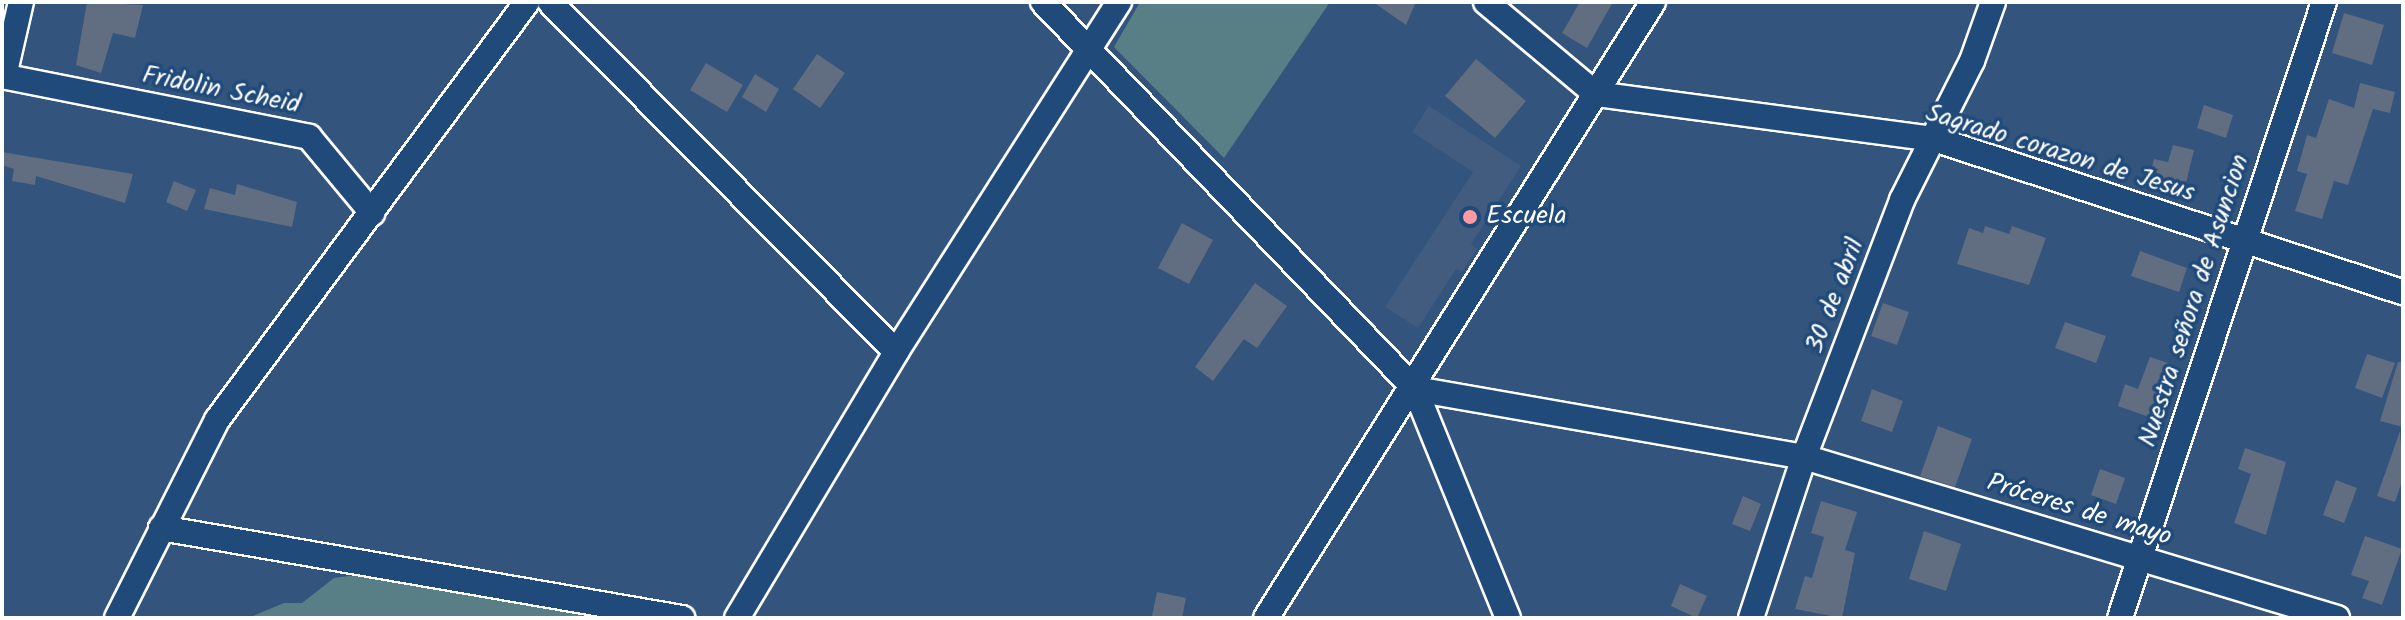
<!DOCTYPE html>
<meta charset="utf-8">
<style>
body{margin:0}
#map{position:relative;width:2405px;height:620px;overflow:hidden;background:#33547c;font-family:Kalam,sans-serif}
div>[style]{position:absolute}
.built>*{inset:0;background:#415c7e}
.green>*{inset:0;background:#587f85}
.building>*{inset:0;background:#616d81}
.roads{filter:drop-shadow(2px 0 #fff) drop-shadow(-2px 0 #fff) drop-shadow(0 2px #fff) drop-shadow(0 -2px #fff)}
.street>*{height:24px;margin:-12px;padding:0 12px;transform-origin:12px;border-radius:12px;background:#1f4a7a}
.dots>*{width:22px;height:22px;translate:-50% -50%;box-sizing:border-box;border:4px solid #1f4a7a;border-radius:50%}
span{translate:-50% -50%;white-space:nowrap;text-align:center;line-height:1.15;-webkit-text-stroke:7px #1f4a7a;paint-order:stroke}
.street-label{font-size:26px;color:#fff}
.poi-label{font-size:26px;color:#fff}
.left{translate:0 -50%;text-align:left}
.frame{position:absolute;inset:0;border:4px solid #fff;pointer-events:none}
</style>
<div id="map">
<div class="built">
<i style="clip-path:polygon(1429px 106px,1521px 166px,1471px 244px,1477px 249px,1462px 272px,1456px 269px,1418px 328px,1385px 307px,1473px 172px,1412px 132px)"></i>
</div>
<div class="green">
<i style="clip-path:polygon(1140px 2px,1330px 2px,1224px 158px,1114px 47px)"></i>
<i style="clip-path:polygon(356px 575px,425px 580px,518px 603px,576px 604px,666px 618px,248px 618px,284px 603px,302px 603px,334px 578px)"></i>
</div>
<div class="building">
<i style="clip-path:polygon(87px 2px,143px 5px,135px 38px,113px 33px,101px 73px,76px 65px)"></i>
<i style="clip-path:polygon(1373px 2px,1416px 2px,1406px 25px)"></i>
<i style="clip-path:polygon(1580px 2px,1613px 2px,1587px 48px,1562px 33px)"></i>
<i style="clip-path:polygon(2344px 13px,2384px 25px,2372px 65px,2332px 53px)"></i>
<i style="clip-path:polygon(817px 54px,845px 73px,820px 108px,793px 89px)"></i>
<i style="clip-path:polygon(1476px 59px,1526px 101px,1495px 138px,1445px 96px)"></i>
<i style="clip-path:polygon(706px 63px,743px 85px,727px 112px,690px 90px)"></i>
<i style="clip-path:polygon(755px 74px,779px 89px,766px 112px,742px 97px)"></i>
<i style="clip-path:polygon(2360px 83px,2395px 92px,2390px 113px,2373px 109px,2348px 185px,2334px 181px,2322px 219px,2295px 211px,2307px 174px,2297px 171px,2307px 135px,2316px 138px,2329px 99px,2354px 108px)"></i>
<i style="clip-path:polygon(2204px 105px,2233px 115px,2226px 138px,2197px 128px)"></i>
<i style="clip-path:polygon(2173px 145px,2194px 150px,2185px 187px,2149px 178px,2154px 159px,2168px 162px)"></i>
<i style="clip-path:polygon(2px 152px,133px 174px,125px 203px,36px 176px,35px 185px,12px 181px,14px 169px,2px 165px)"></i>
<i style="clip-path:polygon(174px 181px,196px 190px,187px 211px,166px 202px)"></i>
<i style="clip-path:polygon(237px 184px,297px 202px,292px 227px,204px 209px,210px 188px,235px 195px)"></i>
<i style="clip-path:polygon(1182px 223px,1213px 240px,1189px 284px,1158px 268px)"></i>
<i style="clip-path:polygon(1985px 226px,2009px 234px,2012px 226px,2046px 238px,2029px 285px,1957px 264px,1969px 228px,1983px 233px)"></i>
<i style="clip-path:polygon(2140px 251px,2187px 268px,2179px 292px,2131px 276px)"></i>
<i style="clip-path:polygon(1255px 283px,1287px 306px,1257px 348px,1244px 339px,1213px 381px,1195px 367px)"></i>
<i style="clip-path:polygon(1883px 303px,1909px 312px,1897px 345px,1871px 336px)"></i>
<i style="clip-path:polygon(2065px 322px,2106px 336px,2096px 363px,2055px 348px)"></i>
<i style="clip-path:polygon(2367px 354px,2395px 363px,2382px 398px,2355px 388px)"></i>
<i style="clip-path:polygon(2150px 357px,2174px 365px,2162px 397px,2170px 400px,2163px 422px,2118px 406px,2125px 384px,2138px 389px)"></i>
<i style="clip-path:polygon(2398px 362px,2403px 362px,2403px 427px,2380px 421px)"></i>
<i style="clip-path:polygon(1872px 389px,1903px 401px,1892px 432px,1861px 421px)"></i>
<i style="clip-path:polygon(1938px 426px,1972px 439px,1955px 487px,1920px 476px)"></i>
<i style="clip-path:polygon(2400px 431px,2403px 478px,2395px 502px,2377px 496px)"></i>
<i style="clip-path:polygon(2245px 448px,2286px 462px,2266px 535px,2234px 523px,2251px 474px,2238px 469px)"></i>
<i style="clip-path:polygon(2100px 469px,2125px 478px,2116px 504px,2091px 495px)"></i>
<i style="clip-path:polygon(2336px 480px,2357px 488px,2344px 523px,2323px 515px)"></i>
<i style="clip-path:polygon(1743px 496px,1761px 504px,1750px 531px,1732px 524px)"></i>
<i style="clip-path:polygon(1821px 501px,1857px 512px,1845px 550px,1855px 553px,1842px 618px,1795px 609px,1805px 576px,1812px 578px,1824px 537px,1811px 533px)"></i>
<i style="clip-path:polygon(1924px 531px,1961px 544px,1946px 591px,1909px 579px)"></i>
<i style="clip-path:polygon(2365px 536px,2402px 549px,2382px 605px,2362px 598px,2369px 581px,2351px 575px)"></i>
<i style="clip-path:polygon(1680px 584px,1707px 596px,1697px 618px,1671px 606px)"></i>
<i style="clip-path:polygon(1157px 592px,1186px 598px,1182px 618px,1152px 616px)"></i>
</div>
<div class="roads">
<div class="street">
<i style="left:550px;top:2px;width:492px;rotate:45.3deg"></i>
<i style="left:1043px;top:2px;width:537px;rotate:46.13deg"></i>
<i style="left:1415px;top:389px;width:247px;rotate:67.9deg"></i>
<i style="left:1486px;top:2px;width:143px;rotate:39.9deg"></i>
<i style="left:1596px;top:94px;width:341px;rotate:7.6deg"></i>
<i style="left:1934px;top:139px;width:493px;rotate:18.1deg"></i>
<i style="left:2px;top:76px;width:313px;rotate:11.2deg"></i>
<i style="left:309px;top:137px;width:99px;rotate:50.3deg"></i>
<i style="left:4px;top:76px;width:76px;rotate:-77.1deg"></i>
<i style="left:1415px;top:389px;width:395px;rotate:9.9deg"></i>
<i style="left:1804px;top:457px;width:557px;rotate:16.81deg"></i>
<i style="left:161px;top:528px;width:529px;rotate:9.8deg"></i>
<i style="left:117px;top:618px;width:222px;rotate:-63.2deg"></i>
<i style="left:217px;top:420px;width:520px;rotate:-53.44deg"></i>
<i style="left:737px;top:618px;width:310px;rotate:-59.1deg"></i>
<i style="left:896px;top:352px;width:415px;rotate:-57.5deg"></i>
<i style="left:1266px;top:618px;width:727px;rotate:-57.86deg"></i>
<i style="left:1751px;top:618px;width:169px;rotate:-71.8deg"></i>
<i style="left:1804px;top:457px;width:275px;rotate:-69.1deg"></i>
<i style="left:1902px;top:200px;width:156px;rotate:-63.3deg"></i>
<i style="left:1972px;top:61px;width:63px;rotate:-70.4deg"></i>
<i style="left:2120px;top:618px;width:649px;rotate:-71.68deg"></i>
</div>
</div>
<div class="dots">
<i style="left:1470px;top:217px;background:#ff9aa2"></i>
</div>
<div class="street-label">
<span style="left:221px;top:91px;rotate:11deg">Fridolin Scheid</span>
<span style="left:2060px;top:154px;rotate:17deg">Sagrado corazon de Jesus</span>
<span style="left:1836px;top:296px;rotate:-69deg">30 de abril</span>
<span style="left:2195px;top:301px;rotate:-72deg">Nuestra señora de Asuncion</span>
<span style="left:2079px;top:511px;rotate:17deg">Próceres de mayo</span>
</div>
<div class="poi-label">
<span class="left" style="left:1486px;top:217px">Escuela</span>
</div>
<div class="frame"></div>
</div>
